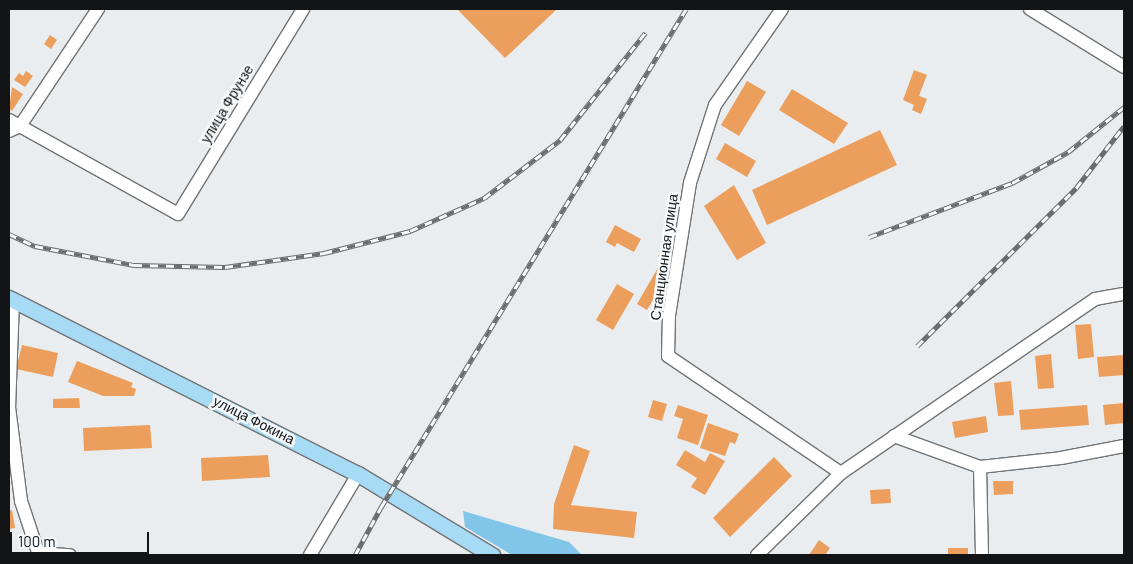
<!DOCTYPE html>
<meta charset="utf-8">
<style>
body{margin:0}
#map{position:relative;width:1133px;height:564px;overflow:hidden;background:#e9edef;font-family:Barlow,sans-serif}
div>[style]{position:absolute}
.green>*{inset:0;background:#81c5e9}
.building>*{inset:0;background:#ec9e5c}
.roads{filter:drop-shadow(1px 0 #717476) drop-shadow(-1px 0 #717476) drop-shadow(0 1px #717476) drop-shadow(0 -1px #717476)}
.minor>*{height:12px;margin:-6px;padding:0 6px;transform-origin:6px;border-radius:6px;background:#fff}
.major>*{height:15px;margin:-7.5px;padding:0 7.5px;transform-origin:7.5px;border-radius:7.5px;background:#a7dbf5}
.rail>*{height:4.5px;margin-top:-2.25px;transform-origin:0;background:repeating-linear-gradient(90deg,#f6fafc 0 8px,#6a6c6d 0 16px);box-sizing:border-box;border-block:1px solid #6a6c6d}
span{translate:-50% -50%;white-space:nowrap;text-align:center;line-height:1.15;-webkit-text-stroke:5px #f6fafc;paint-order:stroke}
.street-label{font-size:14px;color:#131415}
.frame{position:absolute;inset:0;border:10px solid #131415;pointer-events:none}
.scale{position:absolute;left:10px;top:532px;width:139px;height:22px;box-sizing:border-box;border:2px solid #131415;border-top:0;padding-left:6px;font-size:15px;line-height:18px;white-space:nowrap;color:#131415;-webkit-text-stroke:4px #f6fafc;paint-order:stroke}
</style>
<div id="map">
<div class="green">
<i style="clip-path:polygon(463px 511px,569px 542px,582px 555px,512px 555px,465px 527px)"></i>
</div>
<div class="building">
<i style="clip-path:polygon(457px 9px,557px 9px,505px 58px)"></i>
<i style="clip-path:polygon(50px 35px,57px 40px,51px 49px,44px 44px)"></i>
<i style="clip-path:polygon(914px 70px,927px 75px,919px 96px,927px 99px,921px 114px,912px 110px,914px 105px,903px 100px)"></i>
<i style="clip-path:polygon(26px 71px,33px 76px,25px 87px,14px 80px,19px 73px,23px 76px)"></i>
<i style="clip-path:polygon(747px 81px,766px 92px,739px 136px,721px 125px)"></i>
<i style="clip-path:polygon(12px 87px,23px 94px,12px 111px,9px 109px)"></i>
<i style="clip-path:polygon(792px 89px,848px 123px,834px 144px,779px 110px)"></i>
<i style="clip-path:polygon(880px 130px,897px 165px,767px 225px,752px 190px)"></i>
<i style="clip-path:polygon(725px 143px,756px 161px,747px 177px,716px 159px)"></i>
<i style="clip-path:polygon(734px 185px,766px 243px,737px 260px,704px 206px)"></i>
<i style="clip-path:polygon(615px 225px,641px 239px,634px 252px,617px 243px,615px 247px,606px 242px)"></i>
<i style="clip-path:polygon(663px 249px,675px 256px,675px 263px,647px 310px,637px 304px,663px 259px,658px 256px)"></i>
<i style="clip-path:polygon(617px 284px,634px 294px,613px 330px,596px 320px)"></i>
<i style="clip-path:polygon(1091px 324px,1094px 357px,1078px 359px,1075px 325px)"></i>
<i style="clip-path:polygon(22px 345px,58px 353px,53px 377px,16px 369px)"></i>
<i style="clip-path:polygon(1051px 354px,1054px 388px,1038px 389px,1035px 356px)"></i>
<i style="clip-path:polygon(1124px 355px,1124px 375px,1099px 377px,1097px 357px)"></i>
<i style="clip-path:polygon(77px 361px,133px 383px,131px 387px,136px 389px,134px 396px,103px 396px,68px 382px)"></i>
<i style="clip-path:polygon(1011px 381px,1014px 415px,998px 416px,994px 383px)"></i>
<i style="clip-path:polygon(79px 398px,80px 408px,53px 408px,53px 399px)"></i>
<i style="clip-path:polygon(653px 400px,667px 404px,662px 421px,648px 417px)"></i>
<i style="clip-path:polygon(1124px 403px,1124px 423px,1105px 425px,1103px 405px)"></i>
<i style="clip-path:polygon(678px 405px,708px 415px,698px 445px,677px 438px,683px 419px,674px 416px)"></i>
<i style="clip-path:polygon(1087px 405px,1089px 425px,1021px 430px,1019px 410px)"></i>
<i style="clip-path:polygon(986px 416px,988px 432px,955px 438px,952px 422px)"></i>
<i style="clip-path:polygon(708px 423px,739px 434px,735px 444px,730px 442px,725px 456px,700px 448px)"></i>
<i style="clip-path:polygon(150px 425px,152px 448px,84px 451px,83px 428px)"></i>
<i style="clip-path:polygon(574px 445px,590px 451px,571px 505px,637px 512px,634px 538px,553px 529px,554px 504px)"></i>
<i style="clip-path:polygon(685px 450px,705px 462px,710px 453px,725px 461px,705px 495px,691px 487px,697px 478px,676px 465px)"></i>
<i style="clip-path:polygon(268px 455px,270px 477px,202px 481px,201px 458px)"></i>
<i style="clip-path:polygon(774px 457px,792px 476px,730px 537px,713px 518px)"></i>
<i style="clip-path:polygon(993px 481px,1013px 481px,1013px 494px,994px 495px)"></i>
<i style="clip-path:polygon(890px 489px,891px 503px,871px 504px,870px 490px)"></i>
<i style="clip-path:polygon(12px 510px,15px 528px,9px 529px,9px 511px)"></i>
<i style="clip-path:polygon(819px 540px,830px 548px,825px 555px,809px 555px)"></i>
<i style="clip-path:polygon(948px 548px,968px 548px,968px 555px,948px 555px)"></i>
</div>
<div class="roads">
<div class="minor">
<i style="left:782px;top:9px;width:117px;rotate:124.9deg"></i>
<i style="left:715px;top:105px;width:82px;rotate:107.8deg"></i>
<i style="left:690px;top:183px;width:134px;rotate:99deg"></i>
<i style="left:669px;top:315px;width:41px;rotate:91.4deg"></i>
<i style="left:668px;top:356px;width:209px;rotate:34.1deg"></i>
<i style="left:1030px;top:9px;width:110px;rotate:31.7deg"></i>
<i style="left:9px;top:120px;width:193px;rotate:29.1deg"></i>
<i style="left:178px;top:214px;width:240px;rotate:-58.6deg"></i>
<i style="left:9px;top:131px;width:12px;rotate:-24deg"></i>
<i style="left:20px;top:126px;width:141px;rotate:-56.3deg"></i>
<i style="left:13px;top:300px;width:107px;rotate:92.1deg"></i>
<i style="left:9px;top:407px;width:95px;rotate:82.7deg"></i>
<i style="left:21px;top:501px;width:57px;rotate:71.6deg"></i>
<i style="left:894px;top:436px;width:91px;rotate:19.8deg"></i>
<i style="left:980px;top:467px;width:81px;rotate:-6.3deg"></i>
<i style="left:1061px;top:458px;width:64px;rotate:-10.8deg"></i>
<i style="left:980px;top:467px;width:88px;rotate:88.7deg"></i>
<i style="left:38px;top:553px;width:32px;rotate:4deg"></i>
<i style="left:310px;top:555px;width:94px;rotate:-59.3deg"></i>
<i style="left:757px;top:555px;width:117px;rotate:-44.3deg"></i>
<i style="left:841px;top:473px;width:308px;rotate:-34.4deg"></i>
<i style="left:1095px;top:299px;width:29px;rotate:-10deg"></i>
</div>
<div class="major">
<i style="left:9px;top:298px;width:391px;rotate:26.8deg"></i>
<i style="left:358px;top:474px;width:157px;rotate:31.2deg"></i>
</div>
</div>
<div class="rail">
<i style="left:9px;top:234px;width:29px;rotate:25deg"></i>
<i style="left:35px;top:246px;width:101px;rotate:10.9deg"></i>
<i style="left:134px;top:265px;width:91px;rotate:1.3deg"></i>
<i style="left:225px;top:267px;width:100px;rotate:-8deg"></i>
<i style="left:324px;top:253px;width:89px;rotate:-14.3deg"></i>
<i style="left:410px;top:231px;width:81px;rotate:-24deg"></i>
<i style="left:484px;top:198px;width:96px;rotate:-37.3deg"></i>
<i style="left:560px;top:140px;width:137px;rotate:-51.5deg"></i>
<i style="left:869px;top:237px;width:153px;rotate:-20.7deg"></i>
<i style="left:1012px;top:183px;width:64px;rotate:-29deg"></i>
<i style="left:1068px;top:152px;width:72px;rotate:-38.8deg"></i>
<i style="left:917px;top:346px;width:224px;rotate:-44.8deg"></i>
<i style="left:1076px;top:188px;width:78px;rotate:-52.3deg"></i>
<i style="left:355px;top:555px;width:55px;rotate:-61.6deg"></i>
<i style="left:381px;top:507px;width:584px;rotate:-58.51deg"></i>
</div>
<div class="street-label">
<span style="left:227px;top:104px;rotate:-59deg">улица Фрунзе</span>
<span style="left:664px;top:257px;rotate:-82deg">Станционная улица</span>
<span style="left:254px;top:420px;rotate:27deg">улица Фокина</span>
</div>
<div class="frame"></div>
<div class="scale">100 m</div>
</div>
